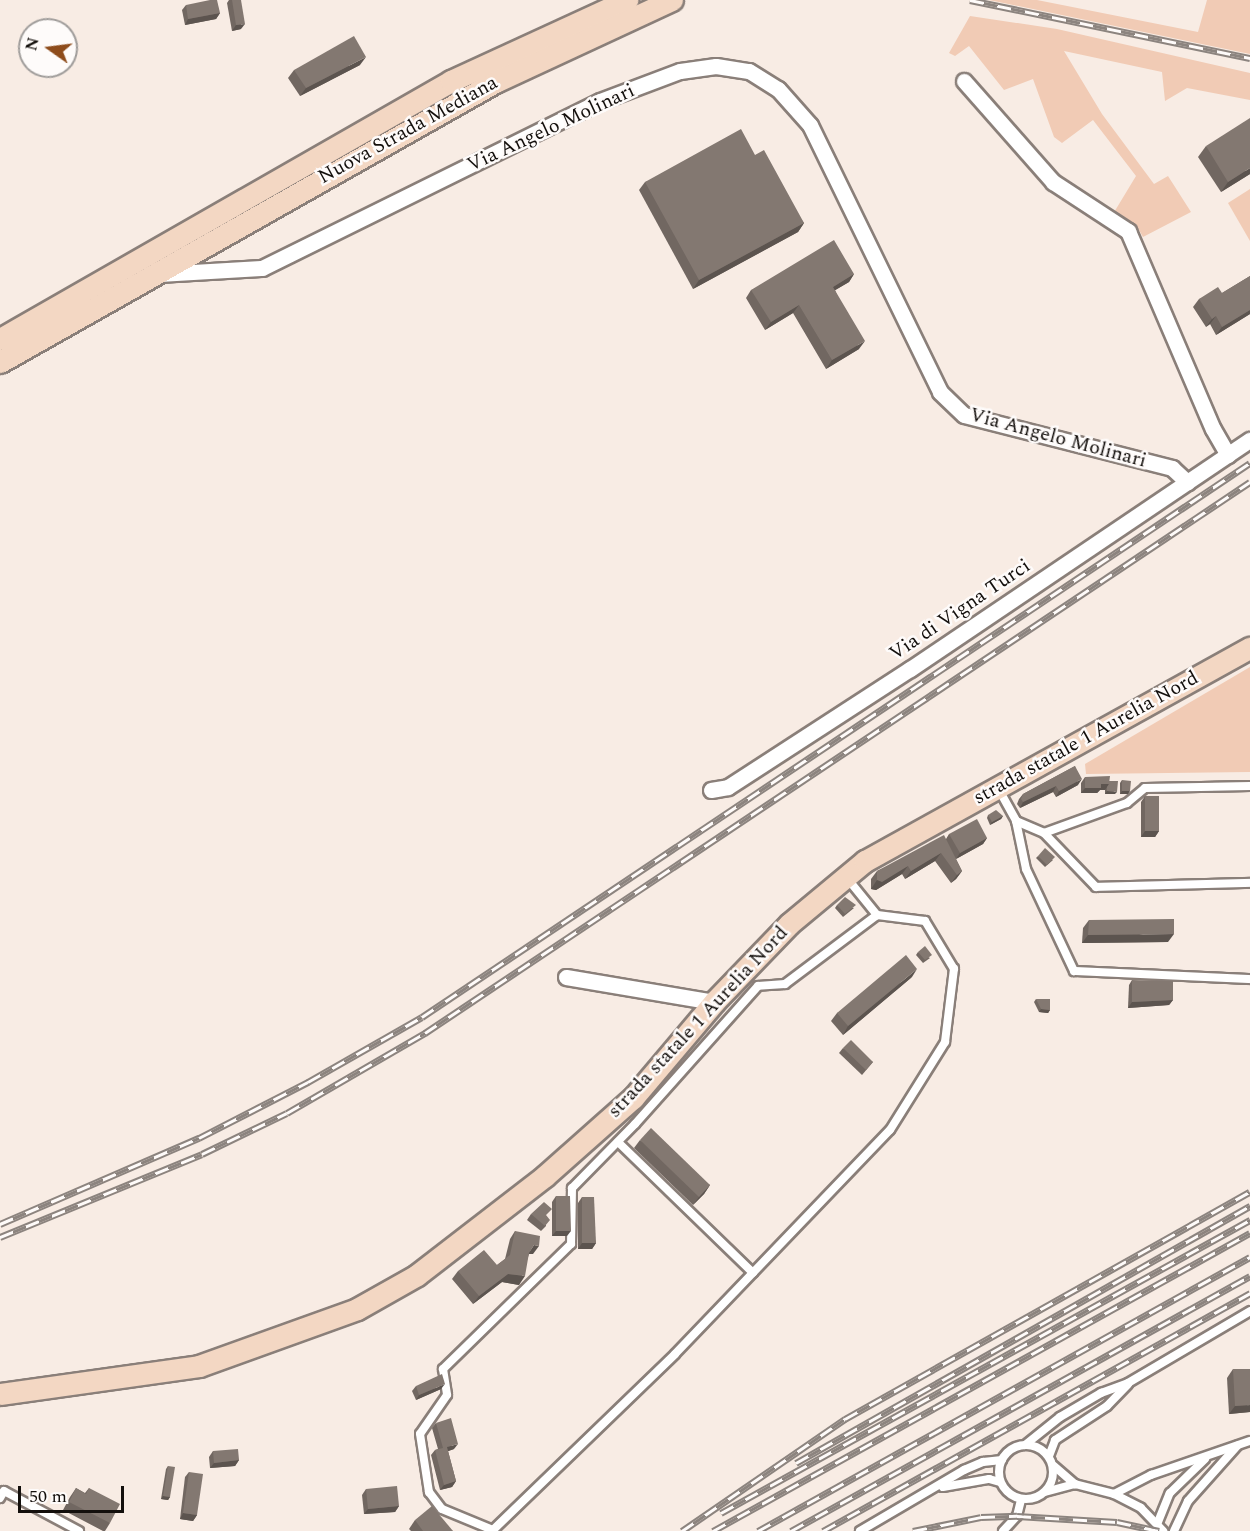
<!DOCTYPE html>
<style>
body{margin:0}
#map{position:relative;width:1250px;height:1531px;overflow:hidden;background:#f8ece4;font-family:Spectral,serif}
div>[style]{position:absolute}
.green>*{inset:0;background:#f1cbb5}
.roads{filter:drop-shadow(2px 0 #8a7f79) drop-shadow(-2px 0 #8a7f79) drop-shadow(0 2px #8a7f79) drop-shadow(0 -2px #8a7f79)}
.lane>*{height:8px;margin:-4px;padding:0 4px;transform-origin:4px;border-radius:4px;background:#fff}
.lane>.ring{margin:-4px;padding:0;box-sizing:content-box;background:none;border:8px solid #fff;border-radius:50%}
.street>*{height:15px;margin:-7.5px;padding:0 7.5px;transform-origin:7.5px;border-radius:7.5px;background:#fff}
.secondary>*{height:21px;margin:-10.5px;padding:0 10.5px;transform-origin:10.5px;border-radius:10.5px;background:#f3d7c3}
.rail>*{height:7px;margin-top:-3.5px;transform-origin:0;background:repeating-linear-gradient(90deg,#fefbfa 0 14px,#8c847f 0 28px);box-sizing:border-box;border-block:2px solid #8c847f}
.wall>*{inset:0;background:#716761}
.shaded-wall>*{inset:0;background:#5c544f}
.building>*{inset:0;background:#837871}
span{translate:-50% -50%;white-space:nowrap;text-align:center;line-height:1.15;-webkit-text-stroke:5px #fefbfa;paint-order:stroke}
.street-label{font-size:20px;color:#130f0c}
.north{position:absolute;left:18px;top:18px;width:60px;height:60px;box-sizing:border-box;background:#fefbfa;border:2px solid #a09d9b;border-radius:50%;rotate:284deg;font-size:16px;font-weight:700;line-height:24px;text-align:center;color:#130f0c}
.north::after{content:'';display:block;margin:auto;width:21px;height:27px;background:#8e4c1b;clip-path:polygon(50% 0,100% 100%,50% 72%,0 100%)}
.scale{position:absolute;left:18px;top:1486px;width:106px;height:27px;box-sizing:border-box;border:3px solid #130f0c;border-top:0;padding-left:8px;font-size:18px;line-height:21px;white-space:nowrap;color:#130f0c;-webkit-text-stroke:4px #fefbfa;paint-order:stroke}
</style>
<div id="map">
<div class="green">
<i style="clip-path:polygon(989px 0,1037px 0,1198px 32px,1207px 0,1250px 0,1250px 54px)"></i>
<i style="clip-path:polygon(970px 16px,1057px 29px,1250px 73px,1250px 100px,1187px 88px,1165px 101px,1162px 72px,1064px 51px,1102px 114px,1154px 184px,1168px 176px,1191px 212px,1143px 237px,1136px 225px,1113px 214px,1136px 176px,1093px 120px,1062px 143px,1054px 137px,1033px 79px,1004px 90px,969px 46px,955px 56px,949px 53px)"></i>
<i style="clip-path:polygon(1250px 189px,1250px 241px,1228px 203px)"></i>
<i style="clip-path:polygon(1250px 667px,1250px 772px,1086px 774px,1085px 764px)"></i>
</div>
<div class="roads">
<div class="lane">
<i style="left:998px;top:788px;width:38px;rotate:61deg"></i>
<i style="left:1016px;top:821px;width:49px;rotate:78.2deg"></i>
<i style="left:1026px;top:869px;width:113px;rotate:64.8deg"></i>
<i style="left:1074px;top:971px;width:176px;rotate:2.6deg"></i>
<i style="left:1016px;top:821px;width:30px;rotate:23deg"></i>
<i style="left:1044px;top:833px;width:75px;rotate:46.1deg"></i>
<i style="left:1096px;top:887px;width:154px;rotate:-1.5deg"></i>
<i style="left:1044px;top:833px;width:88px;rotate:-19.9deg"></i>
<i style="left:1127px;top:803px;width:23px;rotate:-40deg"></i>
<i style="left:1145px;top:788px;width:105px;rotate:-1.1deg"></i>
<i style="left:847px;top:878px;width:48px;rotate:51deg"></i>
<i style="left:877px;top:915px;width:115px;rotate:143.1deg"></i>
<i style="left:785px;top:984px;width:27px;rotate:176deg"></i>
<i style="left:758px;top:986px;width:185px;rotate:131.7deg"></i>
<i style="left:635px;top:1124px;width:90px;rotate:134.5deg"></i>
<i style="left:572px;top:1188px;width:56px;rotate:91deg"></i>
<i style="left:571px;top:1244px;width:179px;rotate:135.7deg"></i>
<i style="left:443px;top:1369px;width:26px;rotate:81deg"></i>
<i style="left:447px;top:1395px;width:47px;rotate:124.7deg"></i>
<i style="left:420px;top:1434px;width:59px;rotate:81.2deg"></i>
<i style="left:429px;top:1492px;width:21px;rotate:53deg"></i>
<i style="left:442px;top:1509px;width:55px;rotate:22.4deg"></i>
<i style="left:493px;top:1530px;width:253px;rotate:-44deg"></i>
<i style="left:675px;top:1354px;width:310px;rotate:-46.2deg"></i>
<i style="left:890px;top:1130px;width:104px;rotate:-58deg"></i>
<i style="left:945px;top:1042px;width:74px;rotate:-83deg"></i>
<i style="left:954px;top:969px;width:56px;rotate:-121.1deg"></i>
<i style="left:925px;top:921px;width:48px;rotate:-172.9deg"></i>
<i style="left:618px;top:1142px;width:188px;rotate:44.1deg"></i>
<i class="ring" style="left:999px;top:1445px;width:46px;height:46px"></i>
<i style="left:1025px;top:1445px;width:45px;rotate:-38.7deg"></i>
<i style="left:1060px;top:1417px;width:48px;rotate:-30.3deg"></i>
<i style="left:1101px;top:1393px;width:29px;rotate:-20deg"></i>
<i style="left:1128px;top:1383px;width:142px;rotate:-30.5deg"></i>
<i style="left:1049px;top:1456px;width:17px;rotate:-69deg"></i>
<i style="left:1055px;top:1440px;width:62px;rotate:-33.2deg"></i>
<i style="left:1107px;top:1406px;width:30px;rotate:-46deg"></i>
<i style="left:1054px;top:1466px;width:28px;rotate:41deg"></i>
<i style="left:1075px;top:1484px;width:40px;rotate:14.4deg"></i>
<i style="left:1114px;top:1494px;width:30px;rotate:27deg"></i>
<i style="left:1141px;top:1508px;width:32px;rotate:46deg"></i>
<i style="left:943px;top:1487px;width:47px;rotate:-9.9deg"></i>
<i style="left:989px;top:1479px;width:11px;rotate:15deg"></i>
<i style="left:1045px;top:1492px;width:31px;rotate:-15deg"></i>
<i style="left:1114px;top:1494px;width:42px;rotate:-27.2deg"></i>
<i style="left:1151px;top:1475px;width:105px;rotate:-19deg"></i>
<i style="left:0;top:1498px;width:8px;rotate:-60deg"></i>
<i style="left:4px;top:1491px;width:85px;rotate:28.1deg"></i>
<i style="left:1158px;top:1522px;width:31px;rotate:-68deg"></i>
<i style="left:1170px;top:1493px;width:49px;rotate:-44.2deg"></i>
<i style="left:860px;top:1531px;width:121px;rotate:-30.4deg"></i>
<i style="left:964px;top:1470px;width:21px;rotate:-23deg"></i>
<i style="left:983px;top:1462px;width:19px;rotate:-6deg"></i>
<i style="left:1003px;top:1531px;width:21px;rotate:-47deg"></i>
<i style="left:1017px;top:1516px;width:16px;rotate:-76deg"></i>
<i style="left:1174px;top:1531px;width:33px;rotate:-65deg"></i>
<i style="left:1188px;top:1501px;width:74px;rotate:-48.3deg"></i>
</div>
<div class="street">
<i style="left:964px;top:81px;width:135px;rotate:48.6deg"></i>
<i style="left:1053px;top:182px;width:90px;rotate:33.2deg"></i>
<i style="left:1128px;top:231px;width:215px;rotate:66.8deg"></i>
<i style="left:1213px;top:429px;width:30px;rotate:60deg"></i>
<i style="left:158px;top:274px;width:104px;rotate:-3.3deg"></i>
<i style="left:262px;top:268px;width:377px;rotate:-26.3deg"></i>
<i style="left:600px;top:101px;width:85px;rotate:-20.6deg"></i>
<i style="left:680px;top:71px;width:36px;rotate:-8deg"></i>
<i style="left:716px;top:66px;width:33px;rotate:9deg"></i>
<i style="left:749px;top:71px;width:34px;rotate:32deg"></i>
<i style="left:778px;top:89px;width:48px;rotate:48.4deg"></i>
<i style="left:810px;top:125px;width:297px;rotate:64deg"></i>
<i style="left:940px;top:392px;width:33px;rotate:44deg"></i>
<i style="left:964px;top:415px;width:215px;rotate:14.3deg"></i>
<i style="left:1172px;top:468px;width:21px;rotate:43deg"></i>
<i style="left:711px;top:790px;width:17px;rotate:-10deg"></i>
<i style="left:728px;top:787px;width:217px;rotate:-33deg"></i>
<i style="left:910px;top:669px;width:410px;rotate:-34deg"></i>
<i style="left:566px;top:977px;width:150px;rotate:9.6deg"></i>
</div>
<div class="secondary">
<i style="left:0;top:339px;width:520px;rotate:-29.77deg"></i>
<i style="left:451px;top:81px;width:194px;rotate:-24.7deg"></i>
<i style="left:0;top:362px;width:569px;rotate:-29.49deg"></i>
<i style="left:495px;top:82px;width:195px;rotate:-24.9deg"></i>
<i style="left:0;top:1394px;width:201px;rotate:-8deg"></i>
<i style="left:199px;top:1366px;width:168px;rotate:-19.8deg"></i>
<i style="left:357px;top:1309px;width:69px;rotate:-29.5deg"></i>
<i style="left:417px;top:1275px;width:162px;rotate:-37.7deg"></i>
<i style="left:545px;top:1176px;width:118px;rotate:-41.6deg"></i>
<i style="left:633px;top:1098px;width:126px;rotate:-49.8deg"></i>
<i style="left:714px;top:1002px;width:108px;rotate:-46.1deg"></i>
<i style="left:789px;top:924px;width:99px;rotate:-39.7deg"></i>
<i style="left:865px;top:861px;width:440px;rotate:-29deg"></i>
</div>
</div>
<div class="rail">
<i style="left:970px;top:0;width:286px;rotate:11.7deg"></i>
<i style="left:0;top:1224px;width:217px;rotate:-23.4deg"></i>
<i style="left:199px;top:1138px;width:123px;rotate:-27.2deg"></i>
<i style="left:308px;top:1082px;width:131px;rotate:-29.7deg"></i>
<i style="left:422px;top:1017px;width:996px;rotate:-33.79deg"></i>
<i style="left:0;top:1237px;width:218px;rotate:-22.3deg"></i>
<i style="left:202px;top:1154px;width:94px;rotate:-25.8deg"></i>
<i style="left:287px;top:1113px;width:160px;rotate:-30.1deg"></i>
<i style="left:425px;top:1033px;width:992px;rotate:-33.74deg"></i>
<i style="left:796px;top:1463px;width:522px;rotate:-29.51deg"></i>
<i style="left:721px;top:1513px;width:605px;rotate:-28.98deg"></i>
<i style="left:682px;top:1531px;width:198px;rotate:-34.5deg"></i>
<i style="left:845px;top:1419px;width:464px;rotate:-29.3deg"></i>
<i style="left:713px;top:1531px;width:614px;rotate:-29.03deg"></i>
<i style="left:758px;top:1531px;width:563px;rotate:-29.11deg"></i>
<i style="left:791px;top:1531px;width:525px;rotate:-29.05deg"></i>
<i style="left:823px;top:1531px;width:489px;rotate:-29.1deg"></i>
<i style="left:913px;top:1531px;width:69px;rotate:-11.6deg"></i>
<i style="left:981px;top:1517px;width:36px;rotate:-2deg"></i>
<i style="left:1017px;top:1516px;width:100px;rotate:3.4deg"></i>
<i style="left:1117px;top:1522px;width:43px;rotate:12.1deg"></i>
</div>
<div class="wall">
<i style="clip-path:polygon(229px 0,241px 0,241px 29px,232px 31px,227px 3px)"></i>
<i style="clip-path:polygon(186px 5px,220px 13px,216px 19px,185px 25px,182px 10px)"></i>
<i style="clip-path:polygon(360px 65px,300px 96px,288px 78px,294px 70px)"></i>
<i style="clip-path:polygon(1206px 146px,1250px 174px,1221px 192px,1198px 157px)"></i>
<i style="clip-path:polygon(755px 155px,804px 223px,798px 232px,693px 289px,639px 190px,645px 182px)"></i>
<i style="clip-path:polygon(854px 274px,849px 282px,835px 290px,859px 349px,826px 369px,793px 313px,765px 330px,746px 298px,751px 290px)"></i>
<i style="clip-path:polygon(1250px 276px,1250px 314px,1216px 335px,1210px 324px,1206px 327px,1193px 307px,1199px 299px,1222px 293px)"></i>
<i style="clip-path:polygon(1075px 766px,1078px 785px,1056px 797px,1053px 792px,1020px 808px,1017px 804px,1019px 799px,1023px 794px)"></i>
<i style="clip-path:polygon(1085px 777px,1109px 781px,1115px 794px,1105px 794px,1105px 790px,1100px 790px,1097px 793px,1081px 793px,1081px 783px)"></i>
<i style="clip-path:polygon(1122px 780px,1128px 794px,1120px 794px,1120px 783px)"></i>
<i style="clip-path:polygon(1145px 796px,1159px 831px,1155px 837px,1141px 837px,1141px 802px)"></i>
<i style="clip-path:polygon(988px 815px,1003px 816px,1001px 819px,990px 825px,987px 818px)"></i>
<i style="clip-path:polygon(949px 834px,987px 838px,983px 844px,956px 859px,962px 871px,956px 879px,951px 883px,935px 861px,905px 879px,902px 874px,876px 890px,871px 889px,871px 879px,877px 871px,946px 839px)"></i>
<i style="clip-path:polygon(1038px 856px,1053px 860px,1045px 867px,1036px 858px)"></i>
<i style="clip-path:polygon(837px 905px,854px 908px,843px 917px,835px 908px)"></i>
<i style="clip-path:polygon(1089px 920px,1168px 942px,1082px 943px,1083px 928px)"></i>
<i style="clip-path:polygon(918px 952px,930px 958px,923px 963px,916px 955px)"></i>
<i style="clip-path:polygon(912px 977px,843px 1035px,831px 1021px,837px 1013px)"></i>
<i style="clip-path:polygon(1132px 980px,1173px 1000px,1169px 1005px,1128px 1008px,1129px 985px)"></i>
<i style="clip-path:polygon(1036px 999px,1050px 1010px,1048px 1013px,1039px 1012px,1034px 1002px)"></i>
<i style="clip-path:polygon(843px 1048px,873px 1062px,862px 1075px,839px 1053px)"></i>
<i style="clip-path:polygon(640px 1140px,710px 1185px,704px 1194px,693px 1205px,634px 1148px)"></i>
<i style="clip-path:polygon(556px 1196px,567px 1236px,552px 1236px,552px 1202px)"></i>
<i style="clip-path:polygon(582px 1197px,596px 1243px,592px 1249px,578px 1249px,578px 1203px)"></i>
<i style="clip-path:polygon(531px 1214px,546px 1216px,546px 1226px,541px 1231px,527px 1220px)"></i>
<i style="clip-path:polygon(515px 1231px,533px 1254px,529px 1254px,519px 1285px,502px 1282px,473px 1304px,452px 1279px,458px 1271px,497px 1265px,505px 1259px,510px 1239px)"></i>
<i style="clip-path:polygon(1233px 1369px,1250px 1412px,1229px 1414px,1227px 1378px)"></i>
<i style="clip-path:polygon(416px 1386px,441px 1389px,416px 1400px,412px 1391px)"></i>
<i style="clip-path:polygon(436px 1423px,454px 1449px,448px 1451px,456px 1481px,452px 1487px,440px 1490px,431px 1455px,435px 1450px,438px 1449px,432px 1428px)"></i>
<i style="clip-path:polygon(213px 1451px,239px 1460px,235px 1466px,210px 1468px,209px 1457px)"></i>
<i style="clip-path:polygon(168px 1466px,170px 1497px,168px 1500px,161px 1499px,166px 1469px)"></i>
<i style="clip-path:polygon(189px 1472px,197px 1515px,193px 1521px,180px 1519px,185px 1477px)"></i>
<i style="clip-path:polygon(76px 1488px,85px 1493px,89px 1488px,110px 1523px,105px 1531px,103px 1531px,63px 1510px,70px 1497px)"></i>
<i style="clip-path:polygon(366px 1489px,399px 1506px,395px 1512px,364px 1514px,362px 1495px)"></i>
<i style="clip-path:polygon(415px 1520px,453px 1531px,411px 1531px,409px 1529px)"></i>
</div>
<div class="shaded-wall">
<i style="clip-path:polygon(220px 13px,216px 19px,185px 25px,188px 19px)"></i>
<i style="clip-path:polygon(245px 24px,241px 29px,232px 31px,236px 25px)"></i>
<i style="clip-path:polygon(366px 57px,360px 65px,300px 96px,306px 88px)"></i>
<i style="clip-path:polygon(1250px 168px,1250px 174px,1221px 192px,1228px 182px)"></i>
<i style="clip-path:polygon(804px 223px,798px 232px,693px 289px,699px 280px)"></i>
<i style="clip-path:polygon(854px 274px,849px 282px,827px 295px,833px 287px)"></i>
<i style="clip-path:polygon(799px 305px,793px 313px,765px 330px,771px 322px)"></i>
<i style="clip-path:polygon(1250px 310px,1250px 314px,1216px 335px,1222px 327px)"></i>
<i style="clip-path:polygon(1216px 316px,1210px 324px,1206px 327px,1212px 319px)"></i>
<i style="clip-path:polygon(865px 341px,859px 349px,826px 369px,832px 360px)"></i>
<i style="clip-path:polygon(1082px 779px,1078px 785px,1056px 797px,1059px 791px)"></i>
<i style="clip-path:polygon(1101px 784px,1109px 784px,1105px 790px,1100px 790px,1097px 793px,1081px 793px,1085px 788px)"></i>
<i style="clip-path:polygon(1056px 786px,1053px 792px,1020px 808px,1023px 802px)"></i>
<i style="clip-path:polygon(1107px 791px,1117px 792px,1115px 794px,1105px 794px)"></i>
<i style="clip-path:polygon(1122px 791px,1130px 791px,1128px 794px,1120px 794px)"></i>
<i style="clip-path:polygon(1003px 816px,1001px 819px,990px 825px,992px 822px)"></i>
<i style="clip-path:polygon(1145px 831px,1159px 831px,1155px 837px,1141px 837px)"></i>
<i style="clip-path:polygon(987px 838px,983px 844px,956px 859px,960px 853px)"></i>
<i style="clip-path:polygon(941px 853px,935px 861px,905px 879px,911px 871px)"></i>
<i style="clip-path:polygon(908px 866px,902px 874px,876px 890px,871px 889px,877px 880px)"></i>
<i style="clip-path:polygon(962px 871px,956px 879px,951px 883px,957px 875px)"></i>
<i style="clip-path:polygon(1174px 934px,1168px 942px,1082px 943px,1088px 935px)"></i>
<i style="clip-path:polygon(917px 969px,912px 977px,843px 1035px,848px 1026px)"></i>
<i style="clip-path:polygon(1173px 1000px,1169px 1005px,1128px 1008px,1132px 1002px)"></i>
<i style="clip-path:polygon(1041px 1009px,1050px 1010px,1048px 1013px,1039px 1012px)"></i>
<i style="clip-path:polygon(710px 1185px,704px 1194px,693px 1205px,699px 1197px)"></i>
<i style="clip-path:polygon(556px 1231px,571px 1231px,567px 1236px,552px 1236px)"></i>
<i style="clip-path:polygon(582px 1243px,596px 1243px,592px 1249px,578px 1249px)"></i>
<i style="clip-path:polygon(534px 1245px,539px 1246px,533px 1254px,528px 1254px)"></i>
<i style="clip-path:polygon(508px 1274px,525px 1276px,519px 1285px,502px 1282px,473px 1304px,479px 1296px)"></i>
<i style="clip-path:polygon(445px 1384px,441px 1389px,416px 1400px,419px 1395px)"></i>
<i style="clip-path:polygon(1250px 1405px,1250px 1412px,1229px 1414px,1235px 1406px)"></i>
<i style="clip-path:polygon(458px 1444px,454px 1449px,443px 1453px,447px 1447px)"></i>
<i style="clip-path:polygon(239px 1460px,235px 1466px,210px 1468px,214px 1463px)"></i>
<i style="clip-path:polygon(456px 1481px,452px 1487px,440px 1490px,444px 1485px)"></i>
<i style="clip-path:polygon(163px 1496px,170px 1497px,168px 1500px,161px 1499px)"></i>
<i style="clip-path:polygon(399px 1506px,395px 1512px,364px 1514px,368px 1509px)"></i>
<i style="clip-path:polygon(183px 1513px,197px 1515px,193px 1521px,180px 1519px)"></i>
</div>
<div class="building">
<i style="clip-path:polygon(210px 0,217px 0,220px 13px,188px 19px,186px 5px)"></i>
<i style="clip-path:polygon(232px 0,241px 0,245px 24px,236px 25px)"></i>
<i style="clip-path:polygon(354px 36px,366px 57px,306px 88px,294px 70px)"></i>
<i style="clip-path:polygon(1250px 118px,1250px 168px,1228px 182px,1206px 146px)"></i>
<i style="clip-path:polygon(741px 129px,755px 155px,764px 150px,804px 223px,699px 280px,645px 182px)"></i>
<i style="clip-path:polygon(834px 240px,854px 274px,833px 287px,865px 341px,832px 360px,799px 305px,771px 322px,751px 290px)"></i>
<i style="clip-path:polygon(1250px 276px,1250px 310px,1222px 327px,1216px 316px,1212px 319px,1199px 299px,1218px 287px,1222px 293px)"></i>
<i style="clip-path:polygon(1075px 766px,1082px 779px,1059px 791px,1056px 786px,1023px 802px,1021px 799px,1023px 794px)"></i>
<i style="clip-path:polygon(1110px 776px,1109px 784px,1101px 784px,1101px 788px,1085px 788px,1085px 777px)"></i>
<i style="clip-path:polygon(1122px 780px,1131px 781px,1130px 791px,1122px 791px)"></i>
<i style="clip-path:polygon(1109px 781px,1118px 781px,1117px 792px,1107px 791px,1107px 787px,1109px 784px)"></i>
<i style="clip-path:polygon(1145px 796px,1159px 796px,1159px 831px,1145px 831px)"></i>
<i style="clip-path:polygon(996px 810px,1003px 816px,992px 822px,988px 815px)"></i>
<i style="clip-path:polygon(977px 819px,987px 838px,960px 853px,949px 834px)"></i>
<i style="clip-path:polygon(944px 835px,962px 871px,957px 875px,941px 853px,911px 871px,908px 866px,882px 882px,877px 880px,877px 871px)"></i>
<i style="clip-path:polygon(1045px 848px,1055px 857px,1047px 865px,1038px 856px)"></i>
<i style="clip-path:polygon(845px 897px,856px 905px,845px 914px,837px 905px)"></i>
<i style="clip-path:polygon(1174px 919px,1174px 934px,1088px 935px,1089px 920px)"></i>
<i style="clip-path:polygon(925px 946px,932px 955px,925px 960px,918px 952px)"></i>
<i style="clip-path:polygon(906px 955px,917px 969px,848px 1026px,837px 1013px)"></i>
<i style="clip-path:polygon(1132px 980px,1173px 981px,1173px 1000px,1132px 1002px)"></i>
<i style="clip-path:polygon(1036px 999px,1050px 999px,1050px 1010px,1041px 1009px)"></i>
<i style="clip-path:polygon(851px 1040px,873px 1062px,866px 1070px,843px 1048px)"></i>
<i style="clip-path:polygon(651px 1128px,710px 1185px,699px 1197px,640px 1140px)"></i>
<i style="clip-path:polygon(556px 1196px,570px 1196px,571px 1231px,556px 1231px)"></i>
<i style="clip-path:polygon(582px 1197px,594px 1197px,596px 1243px,582px 1243px)"></i>
<i style="clip-path:polygon(544px 1202px,552px 1209px,546px 1215px,550px 1220px,545px 1226px,531px 1214px)"></i>
<i style="clip-path:polygon(515px 1231px,540px 1236px,539px 1246px,534px 1245px,529px 1253px,525px 1276px,508px 1274px,479px 1296px,458px 1271px,484px 1250px,497px 1265px,510px 1255px)"></i>
<i style="clip-path:polygon(1233px 1369px,1250px 1369px,1250px 1405px,1235px 1406px)"></i>
<i style="clip-path:polygon(442px 1374px,445px 1384px,419px 1395px,416px 1386px)"></i>
<i style="clip-path:polygon(451px 1418px,458px 1444px,447px 1447px,456px 1481px,444px 1485px,435px 1450px,443px 1448px,436px 1423px)"></i>
<i style="clip-path:polygon(238px 1449px,239px 1460px,214px 1463px,213px 1451px)"></i>
<i style="clip-path:polygon(168px 1466px,175px 1467px,170px 1497px,163px 1496px)"></i>
<i style="clip-path:polygon(189px 1472px,203px 1474px,197px 1515px,183px 1513px)"></i>
<i style="clip-path:polygon(397px 1486px,399px 1506px,368px 1509px,366px 1489px)"></i>
<i style="clip-path:polygon(76px 1488px,86px 1494px,89px 1488px,120px 1504px,110px 1523px,69px 1502px)"></i>
<i style="clip-path:polygon(432px 1506px,453px 1531px,423px 1531px,415px 1520px)"></i>
</div>
<div class="street-label">
<span style="left:551px;top:128px;rotate:-25deg">Via Angelo Molinari</span>
<span style="left:408px;top:130px;rotate:-29deg">Nuova Strada Mediana</span>
<span style="left:1058px;top:438px;rotate:15deg">Via Angelo Molinari</span>
<span style="left:960px;top:610px;rotate:-34deg">Via di Vigna Turci</span>
<span style="left:1086px;top:738px;rotate:-29deg">strada statale 1 Aurelia Nord</span>
<span style="left:698px;top:1022px;rotate:-47deg">strada statale 1 Aurelia Nord</span>
</div>
<div class="north">N</div>
<div class="scale">50 m</div>
</div>
